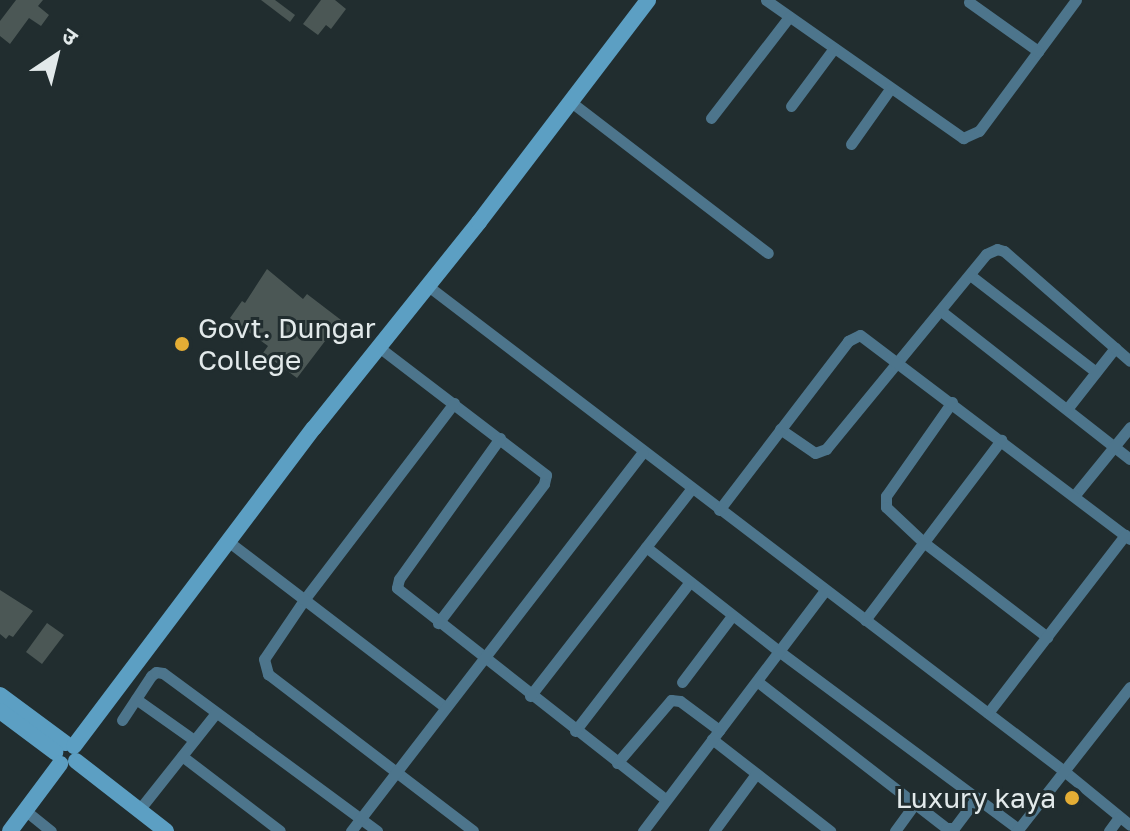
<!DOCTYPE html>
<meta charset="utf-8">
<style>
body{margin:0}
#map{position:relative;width:1130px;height:831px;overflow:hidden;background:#212d2f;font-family:"Golos Text","Noto Sans Devanagari",sans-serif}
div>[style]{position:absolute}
.building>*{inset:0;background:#4b5755}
.street>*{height:11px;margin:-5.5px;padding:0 5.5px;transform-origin:5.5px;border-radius:5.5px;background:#4d758c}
.secondary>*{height:16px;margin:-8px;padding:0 8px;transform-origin:8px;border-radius:8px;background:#5c9fc3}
.dots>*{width:22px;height:22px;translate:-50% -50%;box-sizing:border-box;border:4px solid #212d2f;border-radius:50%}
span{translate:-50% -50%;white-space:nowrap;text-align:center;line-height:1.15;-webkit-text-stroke:6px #212d2f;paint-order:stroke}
.poi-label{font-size:28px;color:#e2e9ea}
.left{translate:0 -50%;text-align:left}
.right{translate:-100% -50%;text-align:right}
.north{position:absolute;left:16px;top:16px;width:80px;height:80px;-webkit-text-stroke:6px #212d2f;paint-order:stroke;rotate:35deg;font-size:22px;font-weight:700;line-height:32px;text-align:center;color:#e2e9ea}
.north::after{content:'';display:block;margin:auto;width:28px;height:36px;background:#e2e9ea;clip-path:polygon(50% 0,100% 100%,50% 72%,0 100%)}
</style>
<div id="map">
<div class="building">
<i style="clip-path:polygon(16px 0,43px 0,38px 6px,49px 15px,41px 26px,29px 18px,10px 44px,0 36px,0 21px)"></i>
<i style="clip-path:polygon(261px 0,275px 0,295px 15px,290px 22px)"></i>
<i style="clip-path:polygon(321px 0,335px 0,346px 9px,331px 29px,326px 25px,318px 35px,303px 24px)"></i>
<i style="clip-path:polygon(267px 269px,303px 299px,307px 294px,341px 320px,297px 378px,263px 353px,268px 346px,230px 318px,242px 301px,245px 303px)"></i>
<i style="clip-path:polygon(0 590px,33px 611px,13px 637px,9px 635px,6px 639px,0 634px)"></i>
<i style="clip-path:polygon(47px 623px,64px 635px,42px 664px,26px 652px)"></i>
</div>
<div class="street">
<i style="left:766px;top:0;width:241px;rotate:35deg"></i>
<i style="left:963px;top:138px;width:17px;rotate:-24deg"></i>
<i style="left:979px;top:131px;width:163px;rotate:-53.5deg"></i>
<i style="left:969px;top:2px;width:85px;rotate:35.4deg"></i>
<i style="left:571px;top:102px;width:248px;rotate:37.5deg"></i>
<i style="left:791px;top:106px;width:72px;rotate:-53.4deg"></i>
<i style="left:711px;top:118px;width:128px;rotate:-52.3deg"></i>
<i style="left:851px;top:144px;width:67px;rotate:-54.7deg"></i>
<i style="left:970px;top:275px;width:159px;rotate:37.6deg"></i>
<i style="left:428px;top:286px;width:800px;rotate:37.33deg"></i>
<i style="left:1064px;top:771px;width:85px;rotate:39.3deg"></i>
<i style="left:941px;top:311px;width:240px;rotate:38.1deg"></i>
<i style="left:380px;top:348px;width:209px;rotate:37.4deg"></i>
<i style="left:546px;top:475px;width:9px;rotate:103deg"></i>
<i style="left:544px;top:484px;width:175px;rotate:127.3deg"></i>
<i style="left:952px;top:402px;width:115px;rotate:125.1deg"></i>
<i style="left:886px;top:496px;width:11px;rotate:90deg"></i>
<i style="left:886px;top:507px;width:50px;rotate:43.4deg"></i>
<i style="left:922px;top:541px;width:158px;rotate:37.5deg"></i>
<i style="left:454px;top:403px;width:248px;rotate:127.3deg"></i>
<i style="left:304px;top:600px;width:71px;rotate:124.1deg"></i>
<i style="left:264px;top:659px;width:16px;rotate:75deg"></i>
<i style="left:268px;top:674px;width:258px;rotate:37.4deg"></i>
<i style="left:1067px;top:409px;width:78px;rotate:-51.8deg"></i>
<i style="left:780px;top:429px;width:42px;rotate:34.4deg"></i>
<i style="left:815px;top:453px;width:12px;rotate:-20deg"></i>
<i style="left:826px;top:449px;width:252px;rotate:-50.6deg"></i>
<i style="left:986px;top:254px;width:12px;rotate:-24deg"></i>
<i style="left:997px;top:249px;width:7px;rotate:16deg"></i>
<i style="left:1004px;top:251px;width:167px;rotate:41.1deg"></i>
<i style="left:500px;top:438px;width:173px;rotate:125.6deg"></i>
<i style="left:399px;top:579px;width:9px;rotate:103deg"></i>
<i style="left:397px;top:588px;width:342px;rotate:38.2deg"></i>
<i style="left:1074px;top:496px;width:89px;rotate:-50.9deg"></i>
<i style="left:719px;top:510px;width:213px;rotate:-52.6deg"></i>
<i style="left:848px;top:341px;width:13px;rotate:-27deg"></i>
<i style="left:860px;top:335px;width:338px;rotate:37.1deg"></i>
<i style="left:229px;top:542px;width:272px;rotate:37.4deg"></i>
<i style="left:646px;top:547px;width:170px;rotate:38.1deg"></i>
<i style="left:780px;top:652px;width:297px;rotate:36.6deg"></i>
<i style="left:865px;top:620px;width:226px;rotate:-52.9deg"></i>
<i style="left:682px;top:682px;width:83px;rotate:-52.9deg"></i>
<i style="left:758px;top:682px;width:238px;rotate:37.8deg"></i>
<i style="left:946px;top:828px;width:8px"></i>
<i style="left:954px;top:828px;width:38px;rotate:-53deg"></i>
<i style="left:530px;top:696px;width:262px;rotate:-52.1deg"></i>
<i style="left:136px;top:699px;width:71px;rotate:35.3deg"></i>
<i style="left:988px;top:713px;width:225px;rotate:-52.4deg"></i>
<i style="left:122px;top:720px;width:53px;rotate:-56.6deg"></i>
<i style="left:151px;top:676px;width:6px;rotate:-39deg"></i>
<i style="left:156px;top:672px;width:7px;rotate:8deg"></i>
<i style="left:163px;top:673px;width:266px;rotate:36.4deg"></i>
<i style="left:575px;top:731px;width:187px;rotate:-52.4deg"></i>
<i style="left:712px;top:739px;width:150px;rotate:37.9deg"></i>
<i style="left:182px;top:756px;width:123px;rotate:37.4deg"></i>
<i style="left:617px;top:763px;width:83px;rotate:-49.4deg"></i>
<i style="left:671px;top:700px;width:9px;rotate:6deg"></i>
<i style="left:680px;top:701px;width:49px;rotate:36.6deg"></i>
<i style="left:139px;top:810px;width:124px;rotate:-51.6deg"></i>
<i style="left:26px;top:811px;width:32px;rotate:39deg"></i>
<i style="left:351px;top:831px;width:478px;rotate:-52.4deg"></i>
<i style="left:643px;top:831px;width:302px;rotate:-52.9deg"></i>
<i style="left:714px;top:831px;width:71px;rotate:-53.6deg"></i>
<i style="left:895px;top:831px;width:32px;rotate:-54deg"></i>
<i style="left:1017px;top:831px;width:183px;rotate:-51.9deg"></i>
<i style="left:1109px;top:831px;width:17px;rotate:-54deg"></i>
</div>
<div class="secondary">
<i style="left:0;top:695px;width:81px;rotate:36.4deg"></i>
<i style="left:0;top:711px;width:69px;rotate:36.7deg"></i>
<i style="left:74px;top:746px;width:398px;rotate:-53deg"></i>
<i style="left:314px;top:428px;width:264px;rotate:-51.3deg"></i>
<i style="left:479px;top:222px;width:279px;rotate:-52.7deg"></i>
<i style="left:76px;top:761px;width:114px;rotate:37.9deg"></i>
<i style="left:10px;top:831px;width:84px;rotate:-53.3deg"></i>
</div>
<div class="dots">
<i style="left:182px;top:344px;background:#e4ad35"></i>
<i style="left:1072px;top:798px;background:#e4ad35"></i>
</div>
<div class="poi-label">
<span class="left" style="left:198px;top:344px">Govt. Dungar<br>College</span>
<span class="right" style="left:1056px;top:798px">Luxury kaya</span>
</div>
<div class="north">उ</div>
</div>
